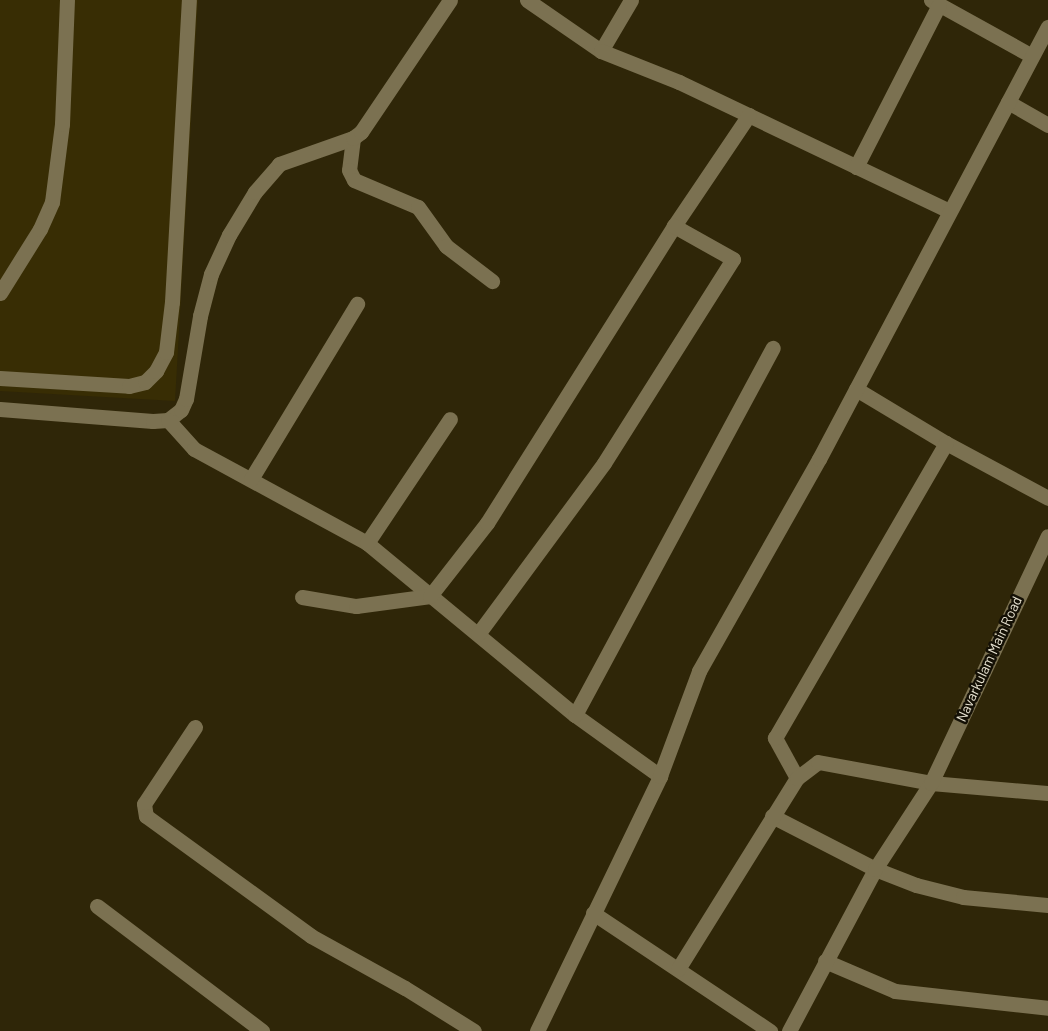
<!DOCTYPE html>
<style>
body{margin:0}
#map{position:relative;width:1048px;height:1031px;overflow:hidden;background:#2f2608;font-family:Barlow,sans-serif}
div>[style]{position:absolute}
.built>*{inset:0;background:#382d04}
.minor>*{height:15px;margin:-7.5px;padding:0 7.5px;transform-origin:7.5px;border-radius:7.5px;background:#7b7151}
span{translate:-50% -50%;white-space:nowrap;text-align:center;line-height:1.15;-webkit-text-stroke:5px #141005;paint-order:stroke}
.street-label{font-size:14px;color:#e8e3d2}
</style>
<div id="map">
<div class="built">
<i style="clip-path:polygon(0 0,198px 0,175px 401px,0 391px)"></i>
</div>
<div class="minor">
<i style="left:527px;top:0;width:90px;rotate:34.6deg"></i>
<i style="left:601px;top:51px;width:59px;rotate:-59.5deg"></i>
<i style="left:931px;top:0;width:115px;rotate:29deg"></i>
<i style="left:601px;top:51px;width:84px;rotate:21.7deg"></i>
<i style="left:679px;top:82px;width:299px;rotate:25.5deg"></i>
<i style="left:1008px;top:102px;width:46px;rotate:29.9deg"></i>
<i style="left:353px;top:138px;width:32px;rotate:97deg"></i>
<i style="left:349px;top:170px;width:11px;rotate:63deg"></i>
<i style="left:354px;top:180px;width:69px;rotate:22.9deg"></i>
<i style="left:418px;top:207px;width:48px;rotate:54.3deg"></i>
<i style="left:446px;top:246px;width:58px;rotate:37.3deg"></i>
<i style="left:856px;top:167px;width:182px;rotate:-62.9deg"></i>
<i style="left:0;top:293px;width:75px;rotate:-58deg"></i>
<i style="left:40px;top:229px;width:30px;rotate:-66deg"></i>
<i style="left:52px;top:202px;width:79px;rotate:-82.7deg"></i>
<i style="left:62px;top:124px;width:124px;rotate:-87.7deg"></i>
<i style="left:0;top:378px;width:129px;rotate:3.5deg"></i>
<i style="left:129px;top:386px;width:16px;rotate:-14deg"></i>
<i style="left:145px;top:382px;width:16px;rotate:-45deg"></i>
<i style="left:156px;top:371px;width:21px;rotate:-62deg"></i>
<i style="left:166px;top:352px;width:50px;rotate:-83.2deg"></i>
<i style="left:172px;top:302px;width:302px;rotate:-86.8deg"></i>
<i style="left:856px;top:389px;width:105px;rotate:31deg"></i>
<i style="left:946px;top:443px;width:116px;rotate:28.3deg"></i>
<i style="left:0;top:409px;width:153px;rotate:4.5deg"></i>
<i style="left:153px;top:421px;width:15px;rotate:-4deg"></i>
<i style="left:168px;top:420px;width:16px;rotate:-38deg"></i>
<i style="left:181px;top:410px;width:12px;rotate:-66deg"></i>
<i style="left:186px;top:399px;width:84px;rotate:-80.4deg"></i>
<i style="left:200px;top:316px;width:43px;rotate:-75.3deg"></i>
<i style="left:211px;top:274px;width:43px;rotate:-65.2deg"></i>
<i style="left:229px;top:235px;width:50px;rotate:-58.8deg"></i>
<i style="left:255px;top:192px;width:37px;rotate:-49deg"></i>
<i style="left:279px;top:164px;width:78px;rotate:-19.4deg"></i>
<i style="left:353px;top:138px;width:10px;rotate:-37deg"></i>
<i style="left:361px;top:132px;width:159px;rotate:-56deg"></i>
<i style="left:168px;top:420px;width:39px;rotate:48deg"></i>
<i style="left:194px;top:449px;width:197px;rotate:28.5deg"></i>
<i style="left:367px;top:543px;width:270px;rotate:39.6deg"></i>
<i style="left:575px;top:715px;width:105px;rotate:35.7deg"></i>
<i style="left:251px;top:479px;width:205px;rotate:-58.8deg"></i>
<i style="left:367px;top:543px;width:149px;rotate:-56.2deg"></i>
<i style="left:302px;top:597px;width:55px;rotate:9.5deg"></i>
<i style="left:356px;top:606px;width:75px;rotate:-7.7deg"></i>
<i style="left:430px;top:596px;width:93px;rotate:-52deg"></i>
<i style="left:487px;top:523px;width:351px;rotate:-57.8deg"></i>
<i style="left:674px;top:226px;width:134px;rotate:-56deg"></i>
<i style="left:478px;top:634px;width:212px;rotate:-53.6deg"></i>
<i style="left:604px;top:463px;width:241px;rotate:-57.7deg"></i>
<i style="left:733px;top:259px;width:68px;rotate:-150.8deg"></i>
<i style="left:575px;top:715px;width:417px;rotate:-61.7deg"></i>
<i style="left:195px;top:727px;width:92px;rotate:123.5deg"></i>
<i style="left:144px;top:804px;width:12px;rotate:81deg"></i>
<i style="left:146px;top:816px;width:204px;rotate:36deg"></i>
<i style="left:311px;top:936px;width:107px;rotate:29deg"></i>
<i style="left:405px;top:988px;width:81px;rotate:31.9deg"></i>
<i style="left:797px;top:778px;width:46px;rotate:-118.8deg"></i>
<i style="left:775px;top:738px;width:341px;rotate:-59.9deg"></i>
<i style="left:772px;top:816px;width:116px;rotate:27.2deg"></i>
<i style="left:875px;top:869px;width:44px;rotate:21.3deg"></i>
<i style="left:916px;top:885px;width:49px;rotate:14.3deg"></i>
<i style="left:963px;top:897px;width:85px;rotate:5.4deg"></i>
<i style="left:97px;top:906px;width:207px;rotate:37.1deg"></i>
<i style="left:593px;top:913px;width:213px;rotate:33.7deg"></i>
<i style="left:825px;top:961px;width:76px;rotate:23.2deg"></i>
<i style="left:895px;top:991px;width:154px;rotate:6.3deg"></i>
<i style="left:678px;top:969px;width:225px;rotate:-58.1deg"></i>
<i style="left:797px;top:778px;width:26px;rotate:-37deg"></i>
<i style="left:818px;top:762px;width:115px;rotate:10.5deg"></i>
<i style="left:931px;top:783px;width:117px;rotate:4.9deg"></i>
<i style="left:537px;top:1031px;width:283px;rotate:-64.2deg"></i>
<i style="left:660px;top:776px;width:112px;rotate:-69.6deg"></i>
<i style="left:699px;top:671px;width:244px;rotate:-60.5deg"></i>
<i style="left:819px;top:459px;width:489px;rotate:-62.1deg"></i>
<i style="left:789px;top:1031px;width:183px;rotate:-62deg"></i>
<i style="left:875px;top:869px;width:103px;rotate:-56.9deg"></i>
<i style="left:931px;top:783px;width:273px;rotate:-64.7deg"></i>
</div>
<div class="street-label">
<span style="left:989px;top:659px;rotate:-65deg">Navarkulam Main Road</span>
</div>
</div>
